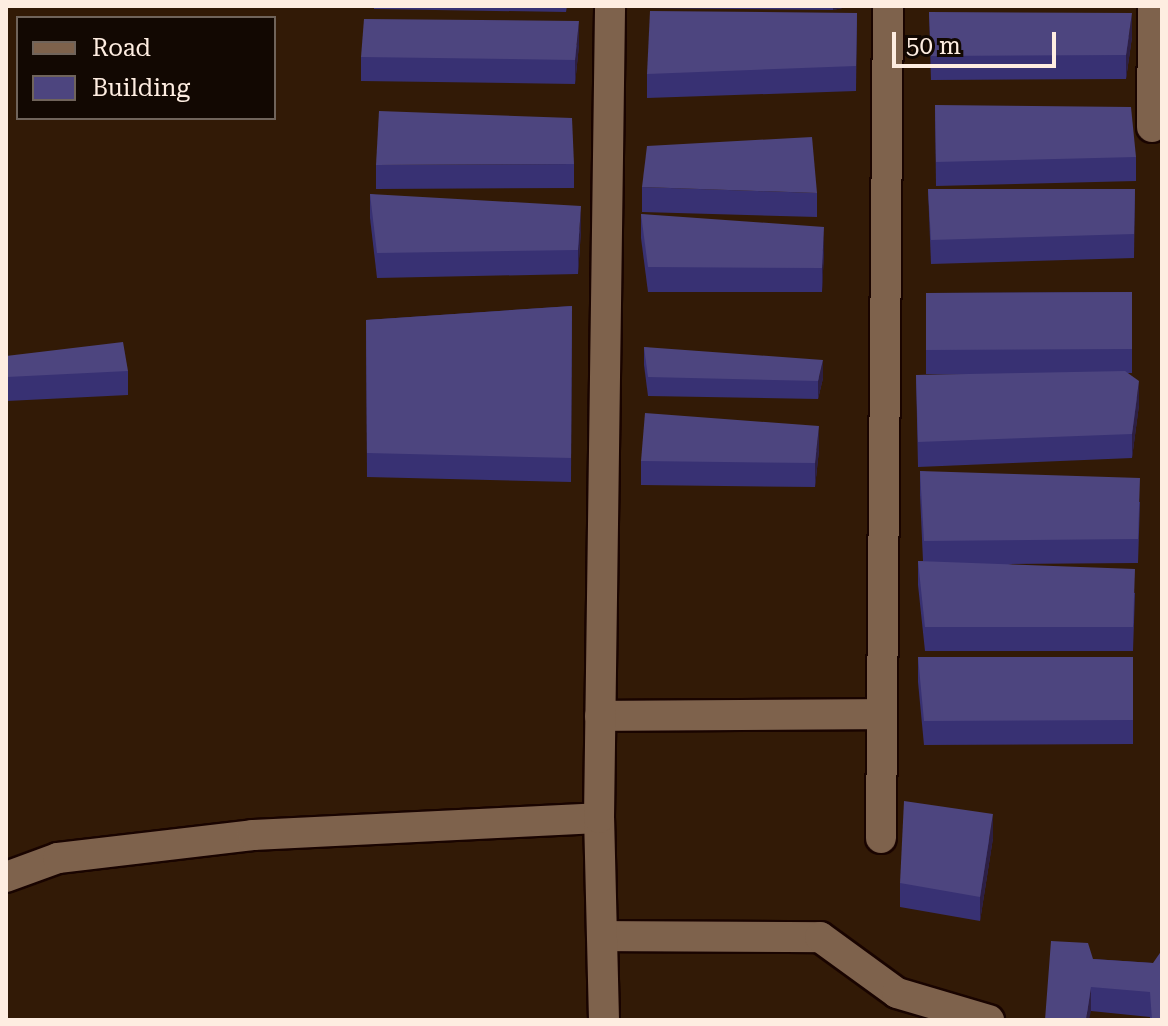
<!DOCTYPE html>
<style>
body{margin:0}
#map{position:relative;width:1168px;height:1026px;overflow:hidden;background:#321a06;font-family:"Roboto Serif",serif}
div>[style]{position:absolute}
.roads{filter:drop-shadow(2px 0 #190400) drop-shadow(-2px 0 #190400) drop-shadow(0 2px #190400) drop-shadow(0 -2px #190400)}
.minor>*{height:30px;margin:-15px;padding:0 15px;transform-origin:15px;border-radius:15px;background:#7e624c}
.wall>*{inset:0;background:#383173}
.shaded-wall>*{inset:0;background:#2d1f43}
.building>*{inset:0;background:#4d457f}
span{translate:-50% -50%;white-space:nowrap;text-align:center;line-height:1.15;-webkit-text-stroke:6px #120802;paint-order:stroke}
.frame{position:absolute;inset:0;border:8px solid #feede1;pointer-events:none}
.legend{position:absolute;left:16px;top:16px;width:260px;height:104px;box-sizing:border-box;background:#120802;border:2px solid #70645b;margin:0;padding:10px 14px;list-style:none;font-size:24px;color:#feede1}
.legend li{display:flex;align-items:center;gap:16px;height:40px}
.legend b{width:40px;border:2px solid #70645b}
.scale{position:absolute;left:892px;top:32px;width:164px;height:36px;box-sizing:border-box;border:4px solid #feede1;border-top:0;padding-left:10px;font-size:24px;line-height:28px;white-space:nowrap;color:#feede1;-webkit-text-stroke:6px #120802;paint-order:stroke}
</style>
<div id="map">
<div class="roads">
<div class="minor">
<i style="left:1152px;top:127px;width:121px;rotate:-89.5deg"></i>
<i style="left:600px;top:716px;width:282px;rotate:-0.4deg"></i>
<i style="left:881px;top:838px;width:832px;rotate:-89.52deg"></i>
<i style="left:6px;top:877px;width:55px;rotate:-20.1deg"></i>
<i style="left:58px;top:858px;width:196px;rotate:-6.7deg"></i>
<i style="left:253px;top:835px;width:346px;rotate:-2.8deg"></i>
<i style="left:602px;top:936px;width:218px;rotate:0.3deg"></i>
<i style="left:820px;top:937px;width:95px;rotate:36deg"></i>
<i style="left:897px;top:993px;width:96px;rotate:16.4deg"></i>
<i style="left:604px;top:1020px;width:202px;rotate:-91.4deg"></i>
<i style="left:599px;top:818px;width:812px;rotate:-89.22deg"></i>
</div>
</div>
<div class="wall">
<i style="clip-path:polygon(374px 6px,567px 6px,566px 12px,374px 9px)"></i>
<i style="clip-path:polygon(646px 6px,852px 6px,833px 10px,646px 8px)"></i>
<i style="clip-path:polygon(929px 12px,1132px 37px,1126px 79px,931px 80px)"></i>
<i style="clip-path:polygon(857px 13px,856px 91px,647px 98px,647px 74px)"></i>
<i style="clip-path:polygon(579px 45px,575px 84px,361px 81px,361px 57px)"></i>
<i style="clip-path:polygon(935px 105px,1136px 157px,1136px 181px,936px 186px)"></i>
<i style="clip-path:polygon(574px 164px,574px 188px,376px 189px,376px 165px)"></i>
<i style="clip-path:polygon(642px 187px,817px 193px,817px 217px,642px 212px)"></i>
<i style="clip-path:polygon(928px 189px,1135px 189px,1134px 258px,931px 264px)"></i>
<i style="clip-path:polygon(370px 194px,581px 230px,578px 274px,377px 278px,370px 218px)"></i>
<i style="clip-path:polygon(641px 214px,824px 251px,822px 292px,648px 292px,641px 238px)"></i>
<i style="clip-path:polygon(1132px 292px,1132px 373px,1128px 373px,1139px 405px,1132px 458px,918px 467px,916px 375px,978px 374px,926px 374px,926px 293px)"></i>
<i style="clip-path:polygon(572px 306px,571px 482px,367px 477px,366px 320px)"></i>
<i style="clip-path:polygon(644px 347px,823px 378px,818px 399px,648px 396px,644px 365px)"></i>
<i style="clip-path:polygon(6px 356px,128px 371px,128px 395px,7px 401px)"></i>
<i style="clip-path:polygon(819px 450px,815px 487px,641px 485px,641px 461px)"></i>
<i style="clip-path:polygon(920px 471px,1140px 502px,1138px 563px,1008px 564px,1135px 593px,1133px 651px,925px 651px,918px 585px,918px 561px,923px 561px,920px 495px)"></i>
<i style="clip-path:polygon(918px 657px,1133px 657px,1133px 744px,924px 745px,918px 682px)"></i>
<i style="clip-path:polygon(993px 838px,980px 921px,900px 907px,900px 883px)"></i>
<i style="clip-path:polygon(1093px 959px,1153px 963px,1162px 1020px,1150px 1020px,1150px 1017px,1091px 1011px,1045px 1020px)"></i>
</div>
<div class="shaded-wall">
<i style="clip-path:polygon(833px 6px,852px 6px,833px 10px)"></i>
<i style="clip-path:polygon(1132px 13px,1132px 37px,1126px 79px,1126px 55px)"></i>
<i style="clip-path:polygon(579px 21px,579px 45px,575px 84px,575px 60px)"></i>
<i style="clip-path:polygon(581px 206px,581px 230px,578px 274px,578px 250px)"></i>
<i style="clip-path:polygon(824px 227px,824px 251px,822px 292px,822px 268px)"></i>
<i style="clip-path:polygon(823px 360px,823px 378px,818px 399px,818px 381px)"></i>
<i style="clip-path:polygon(1139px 381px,1139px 405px,1132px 458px,1132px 434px)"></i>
<i style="clip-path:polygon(819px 426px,819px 450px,815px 487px,815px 463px)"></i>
<i style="clip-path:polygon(993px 814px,993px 838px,980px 921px,980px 897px)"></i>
<i style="clip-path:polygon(1091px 987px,1091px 1011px,1089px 1020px,1086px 1020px)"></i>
</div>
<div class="building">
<i style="clip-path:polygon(650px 11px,857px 13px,856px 66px,647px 74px)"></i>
<i style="clip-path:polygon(929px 12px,1132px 13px,1126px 55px,931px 56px)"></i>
<i style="clip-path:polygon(364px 19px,579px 21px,575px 60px,361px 57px)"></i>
<i style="clip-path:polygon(935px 105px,1131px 107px,1136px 157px,936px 162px)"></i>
<i style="clip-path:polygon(379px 111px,572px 118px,574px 164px,376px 165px)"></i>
<i style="clip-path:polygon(812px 137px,817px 193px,642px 187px,647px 146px)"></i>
<i style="clip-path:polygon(928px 189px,1135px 189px,1134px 234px,931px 240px)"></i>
<i style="clip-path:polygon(370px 194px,581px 206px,578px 250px,377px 253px)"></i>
<i style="clip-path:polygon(641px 214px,824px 227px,822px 268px,648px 267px)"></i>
<i style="clip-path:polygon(1132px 292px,1132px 349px,926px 350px,926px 293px)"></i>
<i style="clip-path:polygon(572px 306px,571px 458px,367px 453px,366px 320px)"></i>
<i style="clip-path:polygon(123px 342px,128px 371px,7px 377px,6px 356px)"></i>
<i style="clip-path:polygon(644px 347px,823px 360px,818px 381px,648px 377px)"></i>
<i style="clip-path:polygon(1125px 371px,1139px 381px,1132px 434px,918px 442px,916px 375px)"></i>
<i style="clip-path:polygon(645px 413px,819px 426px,815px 463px,641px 461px)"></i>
<i style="clip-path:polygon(920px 471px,1140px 478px,1138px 539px,924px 541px)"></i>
<i style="clip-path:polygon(918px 561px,1135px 569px,1133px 627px,925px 627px)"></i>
<i style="clip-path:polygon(918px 657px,1133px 657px,1133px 720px,924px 721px)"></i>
<i style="clip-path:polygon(904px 801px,993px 814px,980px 897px,900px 883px)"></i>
<i style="clip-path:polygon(1051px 941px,1088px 943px,1093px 959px,1153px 963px,1162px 950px,1162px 1020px,1152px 1020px,1150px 992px,1091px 987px,1086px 1020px,1045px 1020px)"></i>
</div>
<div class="frame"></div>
<ul class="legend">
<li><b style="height:10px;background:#7e624c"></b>Road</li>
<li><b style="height:22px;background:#4d457f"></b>Building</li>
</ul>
<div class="scale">50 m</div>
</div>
